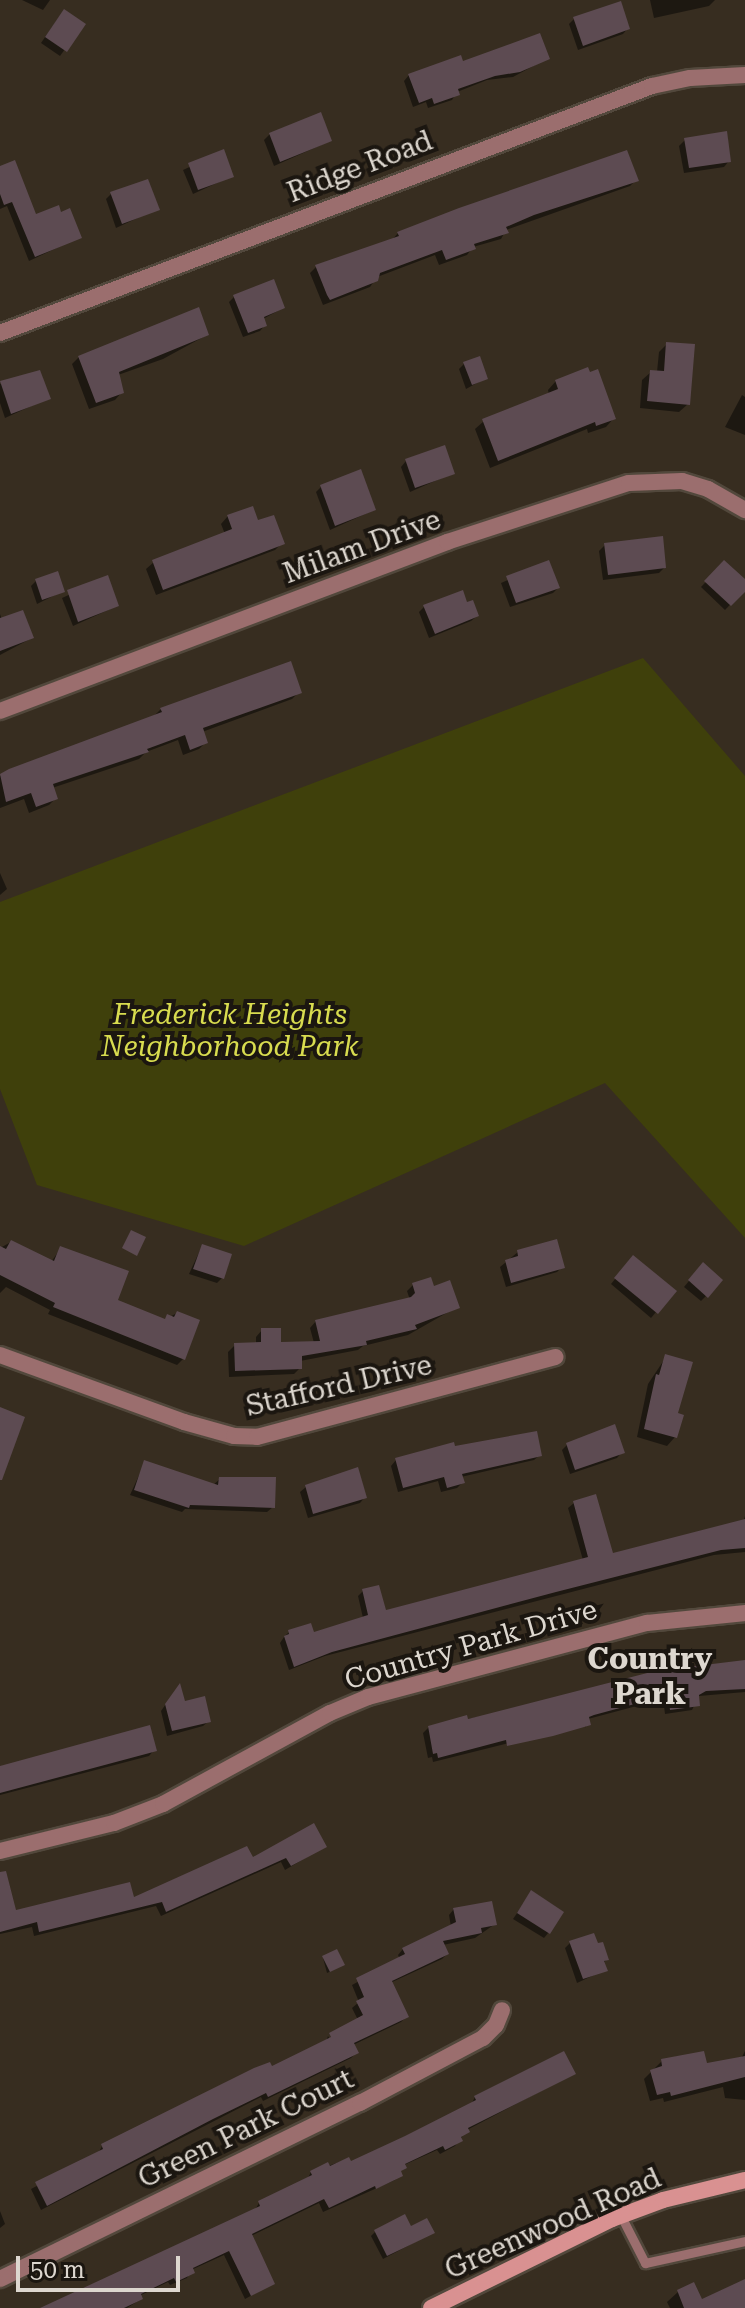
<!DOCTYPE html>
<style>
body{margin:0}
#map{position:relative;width:745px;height:2308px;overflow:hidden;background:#372d20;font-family:"Roboto Serif",serif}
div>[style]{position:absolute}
.green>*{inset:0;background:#3f400b}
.shadow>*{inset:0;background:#0007}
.building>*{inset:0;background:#5d4b52}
.roads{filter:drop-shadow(2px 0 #52483c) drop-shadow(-2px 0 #52483c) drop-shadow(0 2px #52483c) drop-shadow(0 -2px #52483c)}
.lane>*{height:9px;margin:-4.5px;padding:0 4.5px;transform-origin:4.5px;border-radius:4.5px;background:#9b6e6e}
.street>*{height:16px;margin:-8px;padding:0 8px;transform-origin:8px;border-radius:8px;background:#9b6e6e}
.secondary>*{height:16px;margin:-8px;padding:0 8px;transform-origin:8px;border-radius:8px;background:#d99191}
span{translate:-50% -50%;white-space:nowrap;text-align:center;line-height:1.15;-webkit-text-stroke:8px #1b1610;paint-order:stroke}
.street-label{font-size:28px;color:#ddd7cf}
.park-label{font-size:28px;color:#d8dc4f;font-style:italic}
.neighbourhood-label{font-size:30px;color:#ddd7cf;font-weight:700}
.scale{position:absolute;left:16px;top:2256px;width:164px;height:36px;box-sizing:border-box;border:4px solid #ddd7cf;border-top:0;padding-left:10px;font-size:24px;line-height:28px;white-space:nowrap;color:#ddd7cf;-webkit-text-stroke:6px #1b1610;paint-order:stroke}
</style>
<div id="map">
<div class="green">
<i style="clip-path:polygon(643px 658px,745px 776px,745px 1238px,605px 1083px,244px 1246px,37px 1185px,0 1089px,0 902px)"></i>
</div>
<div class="shadow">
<i style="clip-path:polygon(22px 0,50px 0,43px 10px)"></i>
<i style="clip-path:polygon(650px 0,715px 0,709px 6px,654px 18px)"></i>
<i style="clip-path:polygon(59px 17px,83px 24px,60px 56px,41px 43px)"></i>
<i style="clip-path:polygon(574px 19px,628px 28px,623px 34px,578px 50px,569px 24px)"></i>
<i style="clip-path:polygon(548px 58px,513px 77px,487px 80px,457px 92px,452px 100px,428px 108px,426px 102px,413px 107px,404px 81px,409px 75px,462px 63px)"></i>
<i style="clip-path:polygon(270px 134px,330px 141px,274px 166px,264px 140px)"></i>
<i style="clip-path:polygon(685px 140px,729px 161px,724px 167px,684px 173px,679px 146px)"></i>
<i style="clip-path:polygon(222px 152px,232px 176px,193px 194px,183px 170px)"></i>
<i style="clip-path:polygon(0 168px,35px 217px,80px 237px,29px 261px,7px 206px,0 209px)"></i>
<i style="clip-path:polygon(636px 180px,630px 186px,506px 230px,501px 239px,473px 247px,467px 255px,439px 265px,435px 255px,377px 277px,370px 287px,323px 305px,310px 273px,316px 267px,392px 240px,398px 233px)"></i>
<i style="clip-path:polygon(111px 194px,157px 209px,116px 228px,106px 199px)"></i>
<i style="clip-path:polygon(234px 297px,283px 308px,263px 319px,265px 325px,260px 331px,243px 337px,229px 302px)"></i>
<i style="clip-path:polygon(207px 335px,163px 359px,118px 375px,122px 392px,115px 400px,89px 409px,72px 364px,79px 357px)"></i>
<i style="clip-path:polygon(667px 344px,688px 404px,679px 412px,640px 408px,642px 380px,651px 372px,657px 372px,659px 352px)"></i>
<i style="clip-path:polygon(464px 364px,486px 378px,466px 389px,459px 369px)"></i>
<i style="clip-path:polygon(16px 378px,49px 398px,5px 418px,0 403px,0 384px)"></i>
<i style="clip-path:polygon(556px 381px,614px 418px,606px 427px,588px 433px,587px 429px,490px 468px,475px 429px,484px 421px,549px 395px,548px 390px)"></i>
<i style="clip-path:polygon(742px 395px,745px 397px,745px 435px,725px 427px)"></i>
<i style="clip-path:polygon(406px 461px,453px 473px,410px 492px,401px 467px)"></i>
<i style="clip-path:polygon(321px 487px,374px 510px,330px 530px,316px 492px)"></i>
<i style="clip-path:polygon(228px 516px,257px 523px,282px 543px,275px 550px,156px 595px,146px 569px,154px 562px,225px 534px,221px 524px)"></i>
<i style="clip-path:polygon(605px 545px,664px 568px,659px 573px,603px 580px,599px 551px)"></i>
<i style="clip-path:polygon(548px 562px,558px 588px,553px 593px,510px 607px,501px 583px)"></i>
<i style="clip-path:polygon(724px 563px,745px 582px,745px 589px,725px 610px,701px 587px)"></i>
<i style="clip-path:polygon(106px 578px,117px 606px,73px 626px,62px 598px)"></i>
<i style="clip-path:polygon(36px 581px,63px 591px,37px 604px,31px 586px)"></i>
<i style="clip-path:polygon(466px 605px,477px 616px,471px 621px,429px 638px,419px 612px,424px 607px)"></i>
<i style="clip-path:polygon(0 614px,2px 620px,32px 638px,0 655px)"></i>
<i style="clip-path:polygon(299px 692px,292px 699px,202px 732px,206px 742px,199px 749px,183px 755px,178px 740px,146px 752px,139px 759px,52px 788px,56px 798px,49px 805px,29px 813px,24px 799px,0 808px,0 776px,153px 717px,161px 709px)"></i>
<i style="clip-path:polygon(0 873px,7px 889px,0 895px)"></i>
<i style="clip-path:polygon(11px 1242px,51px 1262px,61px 1248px,115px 1301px,164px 1320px,177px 1313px,183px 1359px,177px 1365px,48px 1314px,50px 1310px,6px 1287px,0 1293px,0 1248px)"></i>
<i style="clip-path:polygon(202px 1246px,222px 1278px,217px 1283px,189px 1274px)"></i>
<i style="clip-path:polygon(518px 1252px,562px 1267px,557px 1272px,506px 1287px,500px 1267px)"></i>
<i style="clip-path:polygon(628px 1263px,656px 1312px,651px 1318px,611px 1284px)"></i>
<i style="clip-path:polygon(698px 1270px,706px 1296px,701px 1301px,684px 1287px)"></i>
<i style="clip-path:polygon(413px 1285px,457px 1307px,408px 1335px,363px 1346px,358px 1350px,300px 1361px,300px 1368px,294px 1374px,229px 1377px,228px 1352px,235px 1345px,256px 1345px,256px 1337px,262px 1330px,279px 1344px,314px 1343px,310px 1328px,316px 1321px,410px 1300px,407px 1291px)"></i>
<i style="clip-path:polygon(666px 1357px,676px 1414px,675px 1437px,667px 1446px,637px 1437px,648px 1384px)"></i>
<i style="clip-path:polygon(568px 1444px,622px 1452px,617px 1458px,570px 1474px,562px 1450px)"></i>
<i style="clip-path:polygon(453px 1448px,540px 1455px,534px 1460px,461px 1477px,463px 1482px,457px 1488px,441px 1492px,438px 1481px,398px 1492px,391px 1466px,396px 1460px)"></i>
<i style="clip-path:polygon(145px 1462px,213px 1485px,220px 1479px,273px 1507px,267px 1512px,185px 1509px,182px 1512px,130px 1495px)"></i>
<i style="clip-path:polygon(306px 1487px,365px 1497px,360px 1503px,308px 1518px,300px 1492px)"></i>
<i style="clip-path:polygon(574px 1503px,612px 1555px,743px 1522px,745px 1516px,745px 1552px,714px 1555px,325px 1656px,289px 1670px,280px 1643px,284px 1637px,289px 1632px,312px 1635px,363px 1618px,358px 1596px,363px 1591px,384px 1612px,583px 1560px,568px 1508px)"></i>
<i style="clip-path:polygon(745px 1663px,745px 1692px,699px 1696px,692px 1710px,665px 1714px,663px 1699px,588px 1719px,585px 1728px,585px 1724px,433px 1762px,432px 1757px,428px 1758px,423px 1733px,429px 1727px)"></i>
<i style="clip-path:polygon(175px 1691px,183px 1703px,209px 1721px,203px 1726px,167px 1736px,161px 1711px)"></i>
<i style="clip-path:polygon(154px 1750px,149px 1756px,0 1795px,0 1767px)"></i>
<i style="clip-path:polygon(324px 1847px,285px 1870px,281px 1862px,161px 1916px,156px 1906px,34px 1936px,32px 1927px,0 1934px,0 1906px,15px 1912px,132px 1900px,252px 1860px)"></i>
<i style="clip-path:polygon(531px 1893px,549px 1932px,544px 1938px,513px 1919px)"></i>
<i style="clip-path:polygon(454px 1909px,495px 1924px,475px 1938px,443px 1945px,447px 1954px,442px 1959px,390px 1983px,406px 2017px,401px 2022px,353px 2045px,356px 2053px,351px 2058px,263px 2101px,261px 2097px,41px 2210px,31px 2189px,98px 2154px,102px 2146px,326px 2042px,328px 2036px,334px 2047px,358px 2020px,352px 2008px,359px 2002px,352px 1985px,400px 1959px,398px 1955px,403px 1949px,451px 1927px,449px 1915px)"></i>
<i style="clip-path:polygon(570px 1943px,607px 1959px,603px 1963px,605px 1970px,577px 1983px,565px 1948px)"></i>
<i style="clip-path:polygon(323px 1958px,340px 1967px,327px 1973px)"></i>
<i style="clip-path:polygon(745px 2051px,745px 2100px,725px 2098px,723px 2087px,664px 2102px,663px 2098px,650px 2101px,644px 2079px,662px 2061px,678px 2056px,679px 2060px,706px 2065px,741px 2059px)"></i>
<i style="clip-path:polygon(573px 2074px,467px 2130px,455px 2146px,440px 2154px,437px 2150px,404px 2165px,395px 2180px,323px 2212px,319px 2203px,251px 2236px,272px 2284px,245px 2299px,224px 2255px,191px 2270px,187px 2278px,170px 2285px,168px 2282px,139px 2296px,141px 2299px,127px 2308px,49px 2308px,255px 2210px,259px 2203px,307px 2180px,311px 2172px,348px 2159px,350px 2163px,471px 2105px,475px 2097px)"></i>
<i style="clip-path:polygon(0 2211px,5px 2224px,0 2228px)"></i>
<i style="clip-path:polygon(410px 2229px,432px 2233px,383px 2259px,371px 2236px,376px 2231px)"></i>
<i style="clip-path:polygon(745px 2282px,745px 2308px,670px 2308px,667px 2302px,678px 2292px,701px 2302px)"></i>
</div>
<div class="building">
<i style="clip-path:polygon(621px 1px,630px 29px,583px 46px,573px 17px)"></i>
<i style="clip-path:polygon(64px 9px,86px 24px,67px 52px,45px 37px)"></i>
<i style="clip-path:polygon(540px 33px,550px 59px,520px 72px,495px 76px,458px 89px,460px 95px,434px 104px,432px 98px,419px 103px,408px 74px,461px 55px,463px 61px)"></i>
<i style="clip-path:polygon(321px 112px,332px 141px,280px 162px,269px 133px)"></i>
<i style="clip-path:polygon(727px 131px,731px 162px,689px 168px,684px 138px)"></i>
<i style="clip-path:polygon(224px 149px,234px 177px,198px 190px,188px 163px)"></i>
<i style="clip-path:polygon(627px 150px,639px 181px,534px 215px,506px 227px,509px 233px,474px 244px,476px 249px,446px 260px,442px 250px,380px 273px,378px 281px,330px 300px,327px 295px,315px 265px,399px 236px,397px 232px,459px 208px)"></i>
<i style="clip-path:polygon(15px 160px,36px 214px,59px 205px,61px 212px,70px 208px,82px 238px,35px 257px,12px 202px,4px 205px,0 194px,0 166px)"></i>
<i style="clip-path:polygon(148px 179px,160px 210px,122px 224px,110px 192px)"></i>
<i style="clip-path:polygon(274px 279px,285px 308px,264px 317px,267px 326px,248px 333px,233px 295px)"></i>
<i style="clip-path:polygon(199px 307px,209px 335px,119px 372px,124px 393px,96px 403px,78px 356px)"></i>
<i style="clip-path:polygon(666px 342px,695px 344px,690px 405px,647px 401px,650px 370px,664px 371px)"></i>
<i style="clip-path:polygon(480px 356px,488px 379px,472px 385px,463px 362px)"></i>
<i style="clip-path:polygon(588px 367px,590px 372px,598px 369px,616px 419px,596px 426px,595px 422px,498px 461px,482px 419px,558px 389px,555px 380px)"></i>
<i style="clip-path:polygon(40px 370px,51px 399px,11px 414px,0 381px)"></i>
<i style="clip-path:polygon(445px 445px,455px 474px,415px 488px,405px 459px)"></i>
<i style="clip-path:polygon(361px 469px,376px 510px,335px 526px,320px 485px)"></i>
<i style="clip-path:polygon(253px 506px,258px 520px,274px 515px,285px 544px,163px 590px,152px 560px,232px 529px,227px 515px)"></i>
<i style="clip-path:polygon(663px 536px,666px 568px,608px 575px,604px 543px)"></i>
<i style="clip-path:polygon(549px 560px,560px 588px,516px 603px,506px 576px)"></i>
<i style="clip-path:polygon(724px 560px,745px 579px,745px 592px,731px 606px,704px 581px)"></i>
<i style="clip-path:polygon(58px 571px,65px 592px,42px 600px,35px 579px)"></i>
<i style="clip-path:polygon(108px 575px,119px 606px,78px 622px,67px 590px)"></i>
<i style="clip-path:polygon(463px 590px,467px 602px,473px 600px,479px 616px,435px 634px,423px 605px)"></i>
<i style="clip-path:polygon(23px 610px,34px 638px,0 651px,0 618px)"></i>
<i style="clip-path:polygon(291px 661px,302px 693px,203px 728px,208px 743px,190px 750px,185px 735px,147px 749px,149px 752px,53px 784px,58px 799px,36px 807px,31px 793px,6px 802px,0 774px,9px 769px,162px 712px,160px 708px)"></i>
<i style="clip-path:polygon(131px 1230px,146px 1237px,137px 1256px,122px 1248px)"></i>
<i style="clip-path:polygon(557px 1239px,565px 1268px,511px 1283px,505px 1260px,518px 1256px,517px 1250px)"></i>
<i style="clip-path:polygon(11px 1240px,54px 1261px,60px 1246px,129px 1271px,118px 1300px,165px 1319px,167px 1314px,174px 1317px,177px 1311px,200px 1320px,185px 1360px,53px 1307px,55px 1303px,0 1275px,0 1246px,6px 1249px)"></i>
<i style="clip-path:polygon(202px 1244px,232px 1254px,224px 1279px,193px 1269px)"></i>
<i style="clip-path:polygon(633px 1255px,677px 1291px,658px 1314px,614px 1278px)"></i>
<i style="clip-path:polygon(703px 1262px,723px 1280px,708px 1298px,688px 1280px)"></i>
<i style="clip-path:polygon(431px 1277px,434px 1286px,450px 1280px,460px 1308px,415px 1325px,417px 1329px,366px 1341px,367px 1345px,302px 1356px,302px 1369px,235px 1371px,234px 1343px,261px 1342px,261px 1328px,281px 1328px,281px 1342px,320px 1341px,315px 1320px,411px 1297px,415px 1293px,412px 1283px)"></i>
<i style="clip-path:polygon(665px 1354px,693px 1362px,678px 1413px,684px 1415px,677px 1438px,644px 1429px,656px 1374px,659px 1375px)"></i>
<i style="clip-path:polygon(0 1407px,25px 1417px,2px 1480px,0 1480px)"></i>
<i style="clip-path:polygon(615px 1424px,625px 1453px,575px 1470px,566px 1443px)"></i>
<i style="clip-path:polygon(537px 1431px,542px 1456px,462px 1474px,465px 1483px,447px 1488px,444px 1477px,403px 1488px,395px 1458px,454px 1442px,455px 1446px)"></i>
<i style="clip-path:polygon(144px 1460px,218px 1485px,219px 1477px,276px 1477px,275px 1508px,190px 1505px,189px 1508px,134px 1490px)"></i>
<i style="clip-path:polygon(358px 1467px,367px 1498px,313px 1514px,305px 1485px)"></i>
<i style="clip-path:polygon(596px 1494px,613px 1553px,745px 1519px,745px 1548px,721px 1550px,556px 1592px,332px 1652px,294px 1667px,284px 1636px,289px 1634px,288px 1630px,311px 1623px,314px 1632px,368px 1615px,362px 1589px,379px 1585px,386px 1610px,390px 1609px,588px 1557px,573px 1501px)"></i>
<i style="clip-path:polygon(745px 1660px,745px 1689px,706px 1691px,699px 1695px,700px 1706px,670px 1710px,668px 1695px,594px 1715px,589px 1717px,591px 1725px,553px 1736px,507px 1746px,506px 1740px,438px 1758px,437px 1753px,433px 1754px,428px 1726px,467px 1715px,468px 1719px,655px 1671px)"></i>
<i style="clip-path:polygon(180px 1683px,185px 1701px,205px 1696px,211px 1722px,172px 1731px,165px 1704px)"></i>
<i style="clip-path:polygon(150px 1725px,157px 1751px,0 1793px,0 1766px)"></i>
<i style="clip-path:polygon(314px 1823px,327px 1847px,291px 1866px,286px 1858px,166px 1912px,162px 1902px,39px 1932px,37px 1922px,0 1932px,0 1872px,6px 1871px,16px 1910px,130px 1882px,134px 1897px,247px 1846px,253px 1857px)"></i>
<i style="clip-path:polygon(531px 1890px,564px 1912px,550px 1934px,517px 1913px)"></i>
<i style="clip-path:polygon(492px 1901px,497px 1925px,481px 1928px,482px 1933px,443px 1941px,449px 1954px,392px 1981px,409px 2017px,354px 2043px,359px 2053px,268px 2097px,266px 2093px,213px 2119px,47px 2206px,35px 2182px,103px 2149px,101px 2144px,254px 2068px,270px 2062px,272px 2066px,331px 2037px,329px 2033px,363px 2015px,356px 2001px,364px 1997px,356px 1978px,405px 1954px,402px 1948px,456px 1922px,453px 1908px)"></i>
<i style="clip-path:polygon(594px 1933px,598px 1943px,603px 1942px,609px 1960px,604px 1961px,608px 1971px,583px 1979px,569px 1941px)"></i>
<i style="clip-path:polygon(337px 1949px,345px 1965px,330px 1972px,322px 1956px)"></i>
<i style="clip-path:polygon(564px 2051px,576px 2074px,468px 2128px,470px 2132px,461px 2137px,463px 2141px,445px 2150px,443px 2146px,405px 2164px,407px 2168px,401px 2171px,403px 2176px,376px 2189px,375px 2186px,329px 2208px,324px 2199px,252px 2234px,275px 2284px,251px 2296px,229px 2251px,193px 2268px,195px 2273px,176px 2282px,174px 2278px,141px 2294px,143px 2299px,124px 2308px,40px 2308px,260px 2206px,258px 2201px,312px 2175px,310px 2171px,328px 2162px,330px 2166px,349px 2157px,351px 2161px,405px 2136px,476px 2100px,474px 2096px)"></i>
<i style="clip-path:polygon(704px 2051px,707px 2063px,745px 2056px,745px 2077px,671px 2096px,670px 2092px,657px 2095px,650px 2070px,662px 2066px,661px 2059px)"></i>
<i style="clip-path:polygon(405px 2214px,411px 2226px,427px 2218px,435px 2233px,387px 2256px,374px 2230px)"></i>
<i style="clip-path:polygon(745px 2279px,745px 2308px,684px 2308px,677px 2290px,694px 2282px,702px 2299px)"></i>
</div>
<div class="roads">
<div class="lane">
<i style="left:621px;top:2216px;width:53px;rotate:62.9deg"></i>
<i style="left:645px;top:2263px;width:102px;rotate:-12.4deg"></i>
</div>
<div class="street">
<i style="left:0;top:333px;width:697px;rotate:-20.75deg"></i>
<i style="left:652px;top:86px;width:39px;rotate:-12deg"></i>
<i style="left:690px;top:78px;width:55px;rotate:-3.1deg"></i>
<i style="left:0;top:711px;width:478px;rotate:-20.7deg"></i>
<i style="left:447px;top:542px;width:191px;rotate:-18deg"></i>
<i style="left:629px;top:483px;width:53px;rotate:-2.2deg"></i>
<i style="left:682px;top:481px;width:27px;rotate:17deg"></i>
<i style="left:708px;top:489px;width:43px;rotate:29.6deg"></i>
<i style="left:0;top:1355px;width:196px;rotate:20deg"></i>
<i style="left:184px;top:1422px;width:52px;rotate:15.6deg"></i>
<i style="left:234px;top:1436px;width:23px;rotate:2deg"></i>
<i style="left:257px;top:1437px;width:309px;rotate:-15deg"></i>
<i style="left:0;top:1851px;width:117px;rotate:-13.8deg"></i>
<i style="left:114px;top:1823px;width:53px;rotate:-21.2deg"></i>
<i style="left:163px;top:1804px;width:190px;rotate:-28.6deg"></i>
<i style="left:330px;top:1713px;width:41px;rotate:-22.8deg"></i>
<i style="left:368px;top:1697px;width:289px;rotate:-14.9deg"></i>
<i style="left:647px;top:1623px;width:99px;rotate:-5.8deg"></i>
<i style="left:0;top:2279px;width:401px;rotate:-26.1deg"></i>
<i style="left:360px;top:2103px;width:139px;rotate:-27.9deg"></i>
<i style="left:483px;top:2038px;width:18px;rotate:-45deg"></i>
<i style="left:496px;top:2025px;width:16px;rotate:-68deg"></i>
</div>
<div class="secondary">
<i style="left:431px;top:2308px;width:202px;rotate:-26.2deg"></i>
<i style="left:612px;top:2219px;width:54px;rotate:-20.4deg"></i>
<i style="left:663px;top:2200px;width:84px;rotate:-13.7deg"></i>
</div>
</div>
<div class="street-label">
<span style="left:360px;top:167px;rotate:-21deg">Ridge Road</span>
<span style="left:362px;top:547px;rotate:-20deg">Milam Drive</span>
<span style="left:339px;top:1386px;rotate:-13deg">Stafford Drive</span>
<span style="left:471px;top:1645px;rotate:-16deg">Country Park Drive</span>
<span style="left:246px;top:2129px;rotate:-26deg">Green Park Court</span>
<span style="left:553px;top:2224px;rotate:-24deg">Greenwood Road</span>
</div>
<div class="park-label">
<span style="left:230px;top:1031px">Frederick Heights<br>Neighborhood Park</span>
</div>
<div class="neighbourhood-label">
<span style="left:650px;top:1676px">Country<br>Park</span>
</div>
<div class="scale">50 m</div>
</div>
